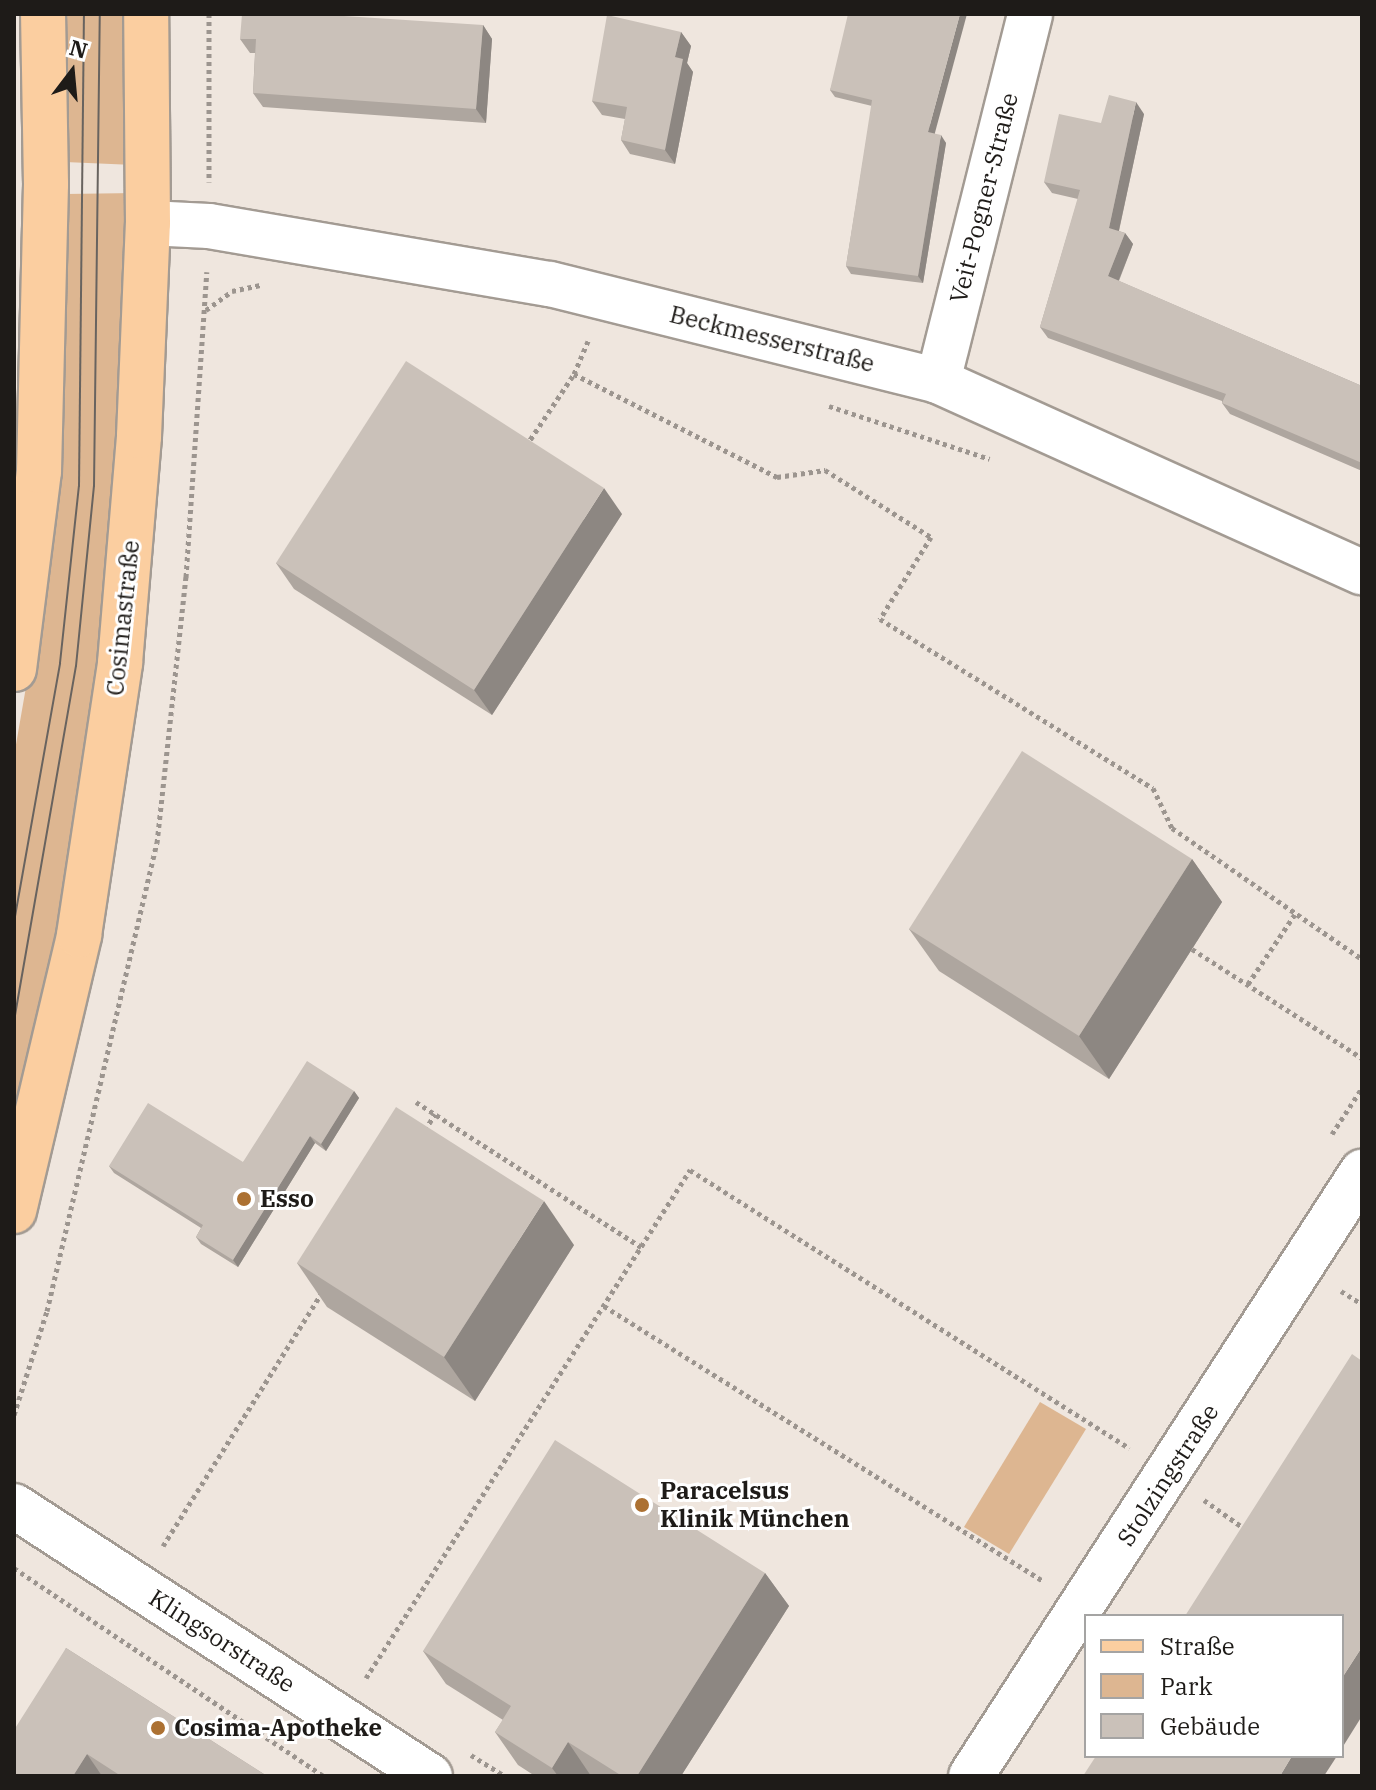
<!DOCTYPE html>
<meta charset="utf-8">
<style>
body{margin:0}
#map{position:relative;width:1376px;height:1790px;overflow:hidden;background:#efe6de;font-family:"IBM Plex Serif",serif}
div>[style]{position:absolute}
.green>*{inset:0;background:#ddb691}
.path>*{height:5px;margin-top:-2.5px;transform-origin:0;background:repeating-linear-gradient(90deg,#9c958f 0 4px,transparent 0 8px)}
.roads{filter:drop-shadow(2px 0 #a39b93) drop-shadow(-2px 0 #a39b93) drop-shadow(0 2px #a39b93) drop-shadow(0 -2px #a39b93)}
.minor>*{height:44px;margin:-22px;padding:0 22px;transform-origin:22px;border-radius:22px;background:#fff}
.major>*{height:44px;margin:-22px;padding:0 22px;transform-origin:22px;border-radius:22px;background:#fbcea0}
.tram>*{height:2px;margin:-1px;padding:0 1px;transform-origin:1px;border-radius:1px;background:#68635f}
.wall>*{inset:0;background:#aea69f}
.shaded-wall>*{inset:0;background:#8d8782}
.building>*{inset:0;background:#cac1b9}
.dots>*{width:22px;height:22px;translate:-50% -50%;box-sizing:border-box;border:4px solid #fff;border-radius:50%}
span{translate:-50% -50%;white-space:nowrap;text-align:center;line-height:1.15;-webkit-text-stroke:6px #fff;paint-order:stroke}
.street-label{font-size:24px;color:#1e1b18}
.poi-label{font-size:24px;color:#1e1b18;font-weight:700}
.left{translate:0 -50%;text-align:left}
.frame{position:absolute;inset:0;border:16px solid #1e1b18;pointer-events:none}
.legend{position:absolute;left:1084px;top:1614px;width:260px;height:144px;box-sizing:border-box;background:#fff;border:2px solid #a5a4a3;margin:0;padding:10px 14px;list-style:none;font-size:24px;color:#1e1b18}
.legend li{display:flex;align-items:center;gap:16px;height:40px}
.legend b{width:40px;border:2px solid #a5a4a3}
.north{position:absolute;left:32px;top:32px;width:80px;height:80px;-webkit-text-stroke:6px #fff;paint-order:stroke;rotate:16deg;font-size:22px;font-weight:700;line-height:32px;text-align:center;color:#1e1b18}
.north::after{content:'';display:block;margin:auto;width:28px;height:36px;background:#1e1b18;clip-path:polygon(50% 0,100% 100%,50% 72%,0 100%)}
</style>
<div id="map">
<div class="green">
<i style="clip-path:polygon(63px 14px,135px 14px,134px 165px,65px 162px)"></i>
<i style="clip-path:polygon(136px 193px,123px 523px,67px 901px,14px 1148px,14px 756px,42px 595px,63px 393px,65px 194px)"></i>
<i style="clip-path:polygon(1040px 1402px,1086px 1429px,1009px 1554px,964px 1527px)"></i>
</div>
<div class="path">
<i style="left:209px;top:14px;width:168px;rotate:90deg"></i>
<i style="left:206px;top:310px;width:32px;rotate:-36deg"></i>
<i style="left:232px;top:291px;width:30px;rotate:-12deg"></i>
<i style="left:574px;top:374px;width:228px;rotate:26.9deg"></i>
<i style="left:777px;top:477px;width:49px;rotate:-8.3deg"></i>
<i style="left:825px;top:470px;width:125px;rotate:32.3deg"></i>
<i style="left:931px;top:537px;width:97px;rotate:121.9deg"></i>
<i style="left:880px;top:619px;width:321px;rotate:31.8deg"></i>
<i style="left:1153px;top:788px;width:44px;rotate:64.6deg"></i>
<i style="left:1172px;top:828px;width:231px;rotate:34.6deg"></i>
<i style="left:829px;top:406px;width:169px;rotate:18.2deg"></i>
<i style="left:526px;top:446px;width:87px;rotate:-56.3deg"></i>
<i style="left:574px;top:374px;width:36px;rotate:-67deg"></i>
<i style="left:1192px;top:949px;width:202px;rotate:32.7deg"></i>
<i style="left:1248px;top:984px;width:84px;rotate:-56.1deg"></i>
<i style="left:416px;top:1102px;width:268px;rotate:32.8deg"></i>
<i style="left:425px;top:1130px;width:19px;rotate:-58deg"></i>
<i style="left:1332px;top:1134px;width:55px;rotate:-56.9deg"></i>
<i style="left:1341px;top:1291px;width:25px;rotate:32deg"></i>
<i style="left:604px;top:1306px;width:518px;rotate:32.06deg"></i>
<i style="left:14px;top:1415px;width:109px;rotate:-72.4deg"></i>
<i style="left:47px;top:1311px;width:481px;rotate:-76.8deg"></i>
<i style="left:157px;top:843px;width:268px;rotate:-83.8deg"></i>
<i style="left:186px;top:577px;width:306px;rotate:-86.1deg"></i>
<i style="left:1204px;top:1500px;width:54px;rotate:35.2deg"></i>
<i style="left:163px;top:1546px;width:301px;rotate:-57.9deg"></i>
<i style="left:14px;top:1568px;width:373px;rotate:33.9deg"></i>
<i style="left:366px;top:1678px;width:603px;rotate:-57.47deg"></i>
<i style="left:690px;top:1170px;width:520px;rotate:32.34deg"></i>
<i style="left:471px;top:1755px;width:39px;rotate:32deg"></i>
</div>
<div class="roads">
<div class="minor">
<i style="left:148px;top:223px;width:61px;rotate:2.8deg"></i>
<i style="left:209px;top:226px;width:346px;rotate:9.7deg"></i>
<i style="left:550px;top:284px;width:400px;rotate:14deg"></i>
<i style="left:938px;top:381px;width:465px;rotate:24.3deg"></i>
<i style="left:938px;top:381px;width:378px;rotate:-75.9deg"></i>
<i style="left:14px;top:1506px;width:496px;rotate:33deg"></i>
<i style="left:971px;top:1776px;width:720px;rotate:-57.08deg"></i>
</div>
<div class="major">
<i style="left:14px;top:669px;width:200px;rotate:-82.8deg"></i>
<i style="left:39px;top:471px;width:287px;rotate:-88.6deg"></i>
<i style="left:46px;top:184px;width:170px;rotate:-91deg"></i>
<i style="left:14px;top:1211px;width:284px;rotate:-76.7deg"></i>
<i style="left:79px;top:935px;width:275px;rotate:-81.4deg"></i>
<i style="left:120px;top:663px;width:228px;rotate:-85.2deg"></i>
<i style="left:139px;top:436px;width:213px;rotate:-87.6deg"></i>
<i style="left:148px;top:223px;width:209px;rotate:-90.5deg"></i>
</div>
</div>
<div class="tram">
<i style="left:14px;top:922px;width:263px;rotate:-79.9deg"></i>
<i style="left:60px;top:663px;width:178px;rotate:-83.9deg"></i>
<i style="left:79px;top:486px;width:472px;rotate:-89.4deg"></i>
<i style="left:14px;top:1021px;width:360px;rotate:-80.1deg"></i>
<i style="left:76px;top:666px;width:181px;rotate:-84.3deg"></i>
<i style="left:94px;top:486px;width:472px;rotate:-89.3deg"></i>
</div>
<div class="wall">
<i style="clip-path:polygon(860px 16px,935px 134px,946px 143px,923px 283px,851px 274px,846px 266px,872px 106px,835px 97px,830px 90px)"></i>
<i style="clip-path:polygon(483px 25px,492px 39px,486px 123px,263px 107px,253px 93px,255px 53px,250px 53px,240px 39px)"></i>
<i style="clip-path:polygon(681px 32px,691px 46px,687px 63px,693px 72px,675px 164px,630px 154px,621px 140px,625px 119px,602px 115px,592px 101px)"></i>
<i style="clip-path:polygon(1144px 114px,1119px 231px,1125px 233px,1133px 244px,1119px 281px,1362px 386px,1362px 471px,1230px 414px,1222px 403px,1222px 401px,1048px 338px,1040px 327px,1078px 199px,1052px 193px,1044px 182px,1101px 123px)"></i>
<i style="clip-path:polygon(622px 514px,492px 715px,294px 589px,276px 563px)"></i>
<i style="clip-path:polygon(1192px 859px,1222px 902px,1109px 1079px,939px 971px,909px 929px)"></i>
<i style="clip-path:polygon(354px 1091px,359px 1098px,326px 1151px,315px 1143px,238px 1267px,201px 1244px,196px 1237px,201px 1228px,114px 1173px,109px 1166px,243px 1162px)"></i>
<i style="clip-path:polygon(574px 1245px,475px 1401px,327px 1307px,297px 1263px)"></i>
<i style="clip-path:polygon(765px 1573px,789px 1606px,681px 1776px,535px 1776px,518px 1765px,495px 1732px,503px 1720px,446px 1684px,423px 1651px)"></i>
<i style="clip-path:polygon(66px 1648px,267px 1776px,14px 1776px)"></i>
</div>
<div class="shaded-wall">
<i style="clip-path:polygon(960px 14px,967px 14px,933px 140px,928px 132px)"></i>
<i style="clip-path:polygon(483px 25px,492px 39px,486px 123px,476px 109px)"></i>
<i style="clip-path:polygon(681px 32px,691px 46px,687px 63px,693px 72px,675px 164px,665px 150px,675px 57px)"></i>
<i style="clip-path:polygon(1136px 102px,1144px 114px,1117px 239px,1109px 228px)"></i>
<i style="clip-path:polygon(941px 135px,946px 143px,923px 283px,918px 276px)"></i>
<i style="clip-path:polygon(1125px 233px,1133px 244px,1116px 287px,1108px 276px)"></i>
<i style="clip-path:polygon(604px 488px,622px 514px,492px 715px,474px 690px)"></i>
<i style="clip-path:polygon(1192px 859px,1222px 902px,1109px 1079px,1079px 1036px)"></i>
<i style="clip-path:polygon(354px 1091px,359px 1098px,326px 1151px,321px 1144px)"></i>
<i style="clip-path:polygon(310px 1136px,315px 1143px,238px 1267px,233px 1260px)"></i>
<i style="clip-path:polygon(544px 1201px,574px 1245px,475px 1401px,444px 1357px)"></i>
<i style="clip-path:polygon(765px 1573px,789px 1606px,681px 1776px,637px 1776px)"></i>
<i style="clip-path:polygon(1362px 1647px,1362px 1716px,1342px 1748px,1342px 1678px)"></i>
<i style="clip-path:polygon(568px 1742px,591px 1776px,558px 1776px,552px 1768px)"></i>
<i style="clip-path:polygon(87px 1754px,102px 1776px,73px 1776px)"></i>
<i style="clip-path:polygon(1292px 1756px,1337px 1756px,1324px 1776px,1280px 1776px)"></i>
</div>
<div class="building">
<i style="clip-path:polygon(242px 14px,313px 14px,483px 25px,476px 109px,253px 93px,256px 39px,240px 39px)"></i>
<i style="clip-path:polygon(848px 14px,860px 16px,861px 14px,960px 14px,928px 132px,941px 135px,918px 276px,846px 266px,872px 100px,830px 90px)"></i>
<i style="clip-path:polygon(607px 15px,681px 32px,675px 57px,683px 59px,665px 150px,621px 140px,627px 107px,592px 101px)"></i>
<i style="clip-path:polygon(1109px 95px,1136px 102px,1109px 228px,1125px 233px,1108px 276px,1362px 386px,1362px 463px,1222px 403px,1226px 394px,1040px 327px,1080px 190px,1044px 182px,1059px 114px,1101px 123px)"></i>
<i style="clip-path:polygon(406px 361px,604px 488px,474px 690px,276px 563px)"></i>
<i style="clip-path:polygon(1022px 751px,1192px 859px,1079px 1036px,909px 929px)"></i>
<i style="clip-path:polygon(307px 1061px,354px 1091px,321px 1144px,310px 1136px,233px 1260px,196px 1237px,203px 1225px,109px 1166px,148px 1103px,243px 1162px)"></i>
<i style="clip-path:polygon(396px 1107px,544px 1201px,444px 1357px,297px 1263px)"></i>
<i style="clip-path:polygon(1352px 1354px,1362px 1361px,1362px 1647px,1342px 1678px,1342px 1616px,1185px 1616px)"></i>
<i style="clip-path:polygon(555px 1440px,765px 1573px,637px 1776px,622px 1776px,568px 1742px,552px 1768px,495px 1732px,511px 1706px,423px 1651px)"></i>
<i style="clip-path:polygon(66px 1648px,267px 1776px,121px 1776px,87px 1754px,73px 1776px,14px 1776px,14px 1730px)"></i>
<i style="clip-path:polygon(1096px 1756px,1292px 1756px,1280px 1776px,1083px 1776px)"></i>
</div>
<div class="dots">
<i style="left:244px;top:1199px;background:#ac7132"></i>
<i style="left:642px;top:1505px;background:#ac7132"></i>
<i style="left:158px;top:1728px;background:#ac7132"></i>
</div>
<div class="street-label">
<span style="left:984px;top:198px;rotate:-76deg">Veit-Pogner-Straße</span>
<span style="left:772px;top:339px;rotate:14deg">Beckmesserstraße</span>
<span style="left:123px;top:618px;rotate:-84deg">Cosimastraße</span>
<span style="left:1168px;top:1475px;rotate:-57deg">Stolzingstraße</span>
<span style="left:222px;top:1641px;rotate:33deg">Klingsorstraße</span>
</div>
<div class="poi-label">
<span class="left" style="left:260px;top:1199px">Esso</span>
<span class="left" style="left:660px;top:1505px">Paracelsus<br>Klinik München</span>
<span class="left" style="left:174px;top:1728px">Cosima-Apotheke</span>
</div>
<div class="frame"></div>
<ul class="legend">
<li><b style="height:10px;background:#fbcea0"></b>Straße</li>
<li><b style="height:22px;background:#ddb691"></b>Park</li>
<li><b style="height:22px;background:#cac1b9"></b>Gebäude</li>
</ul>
<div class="north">N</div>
</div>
